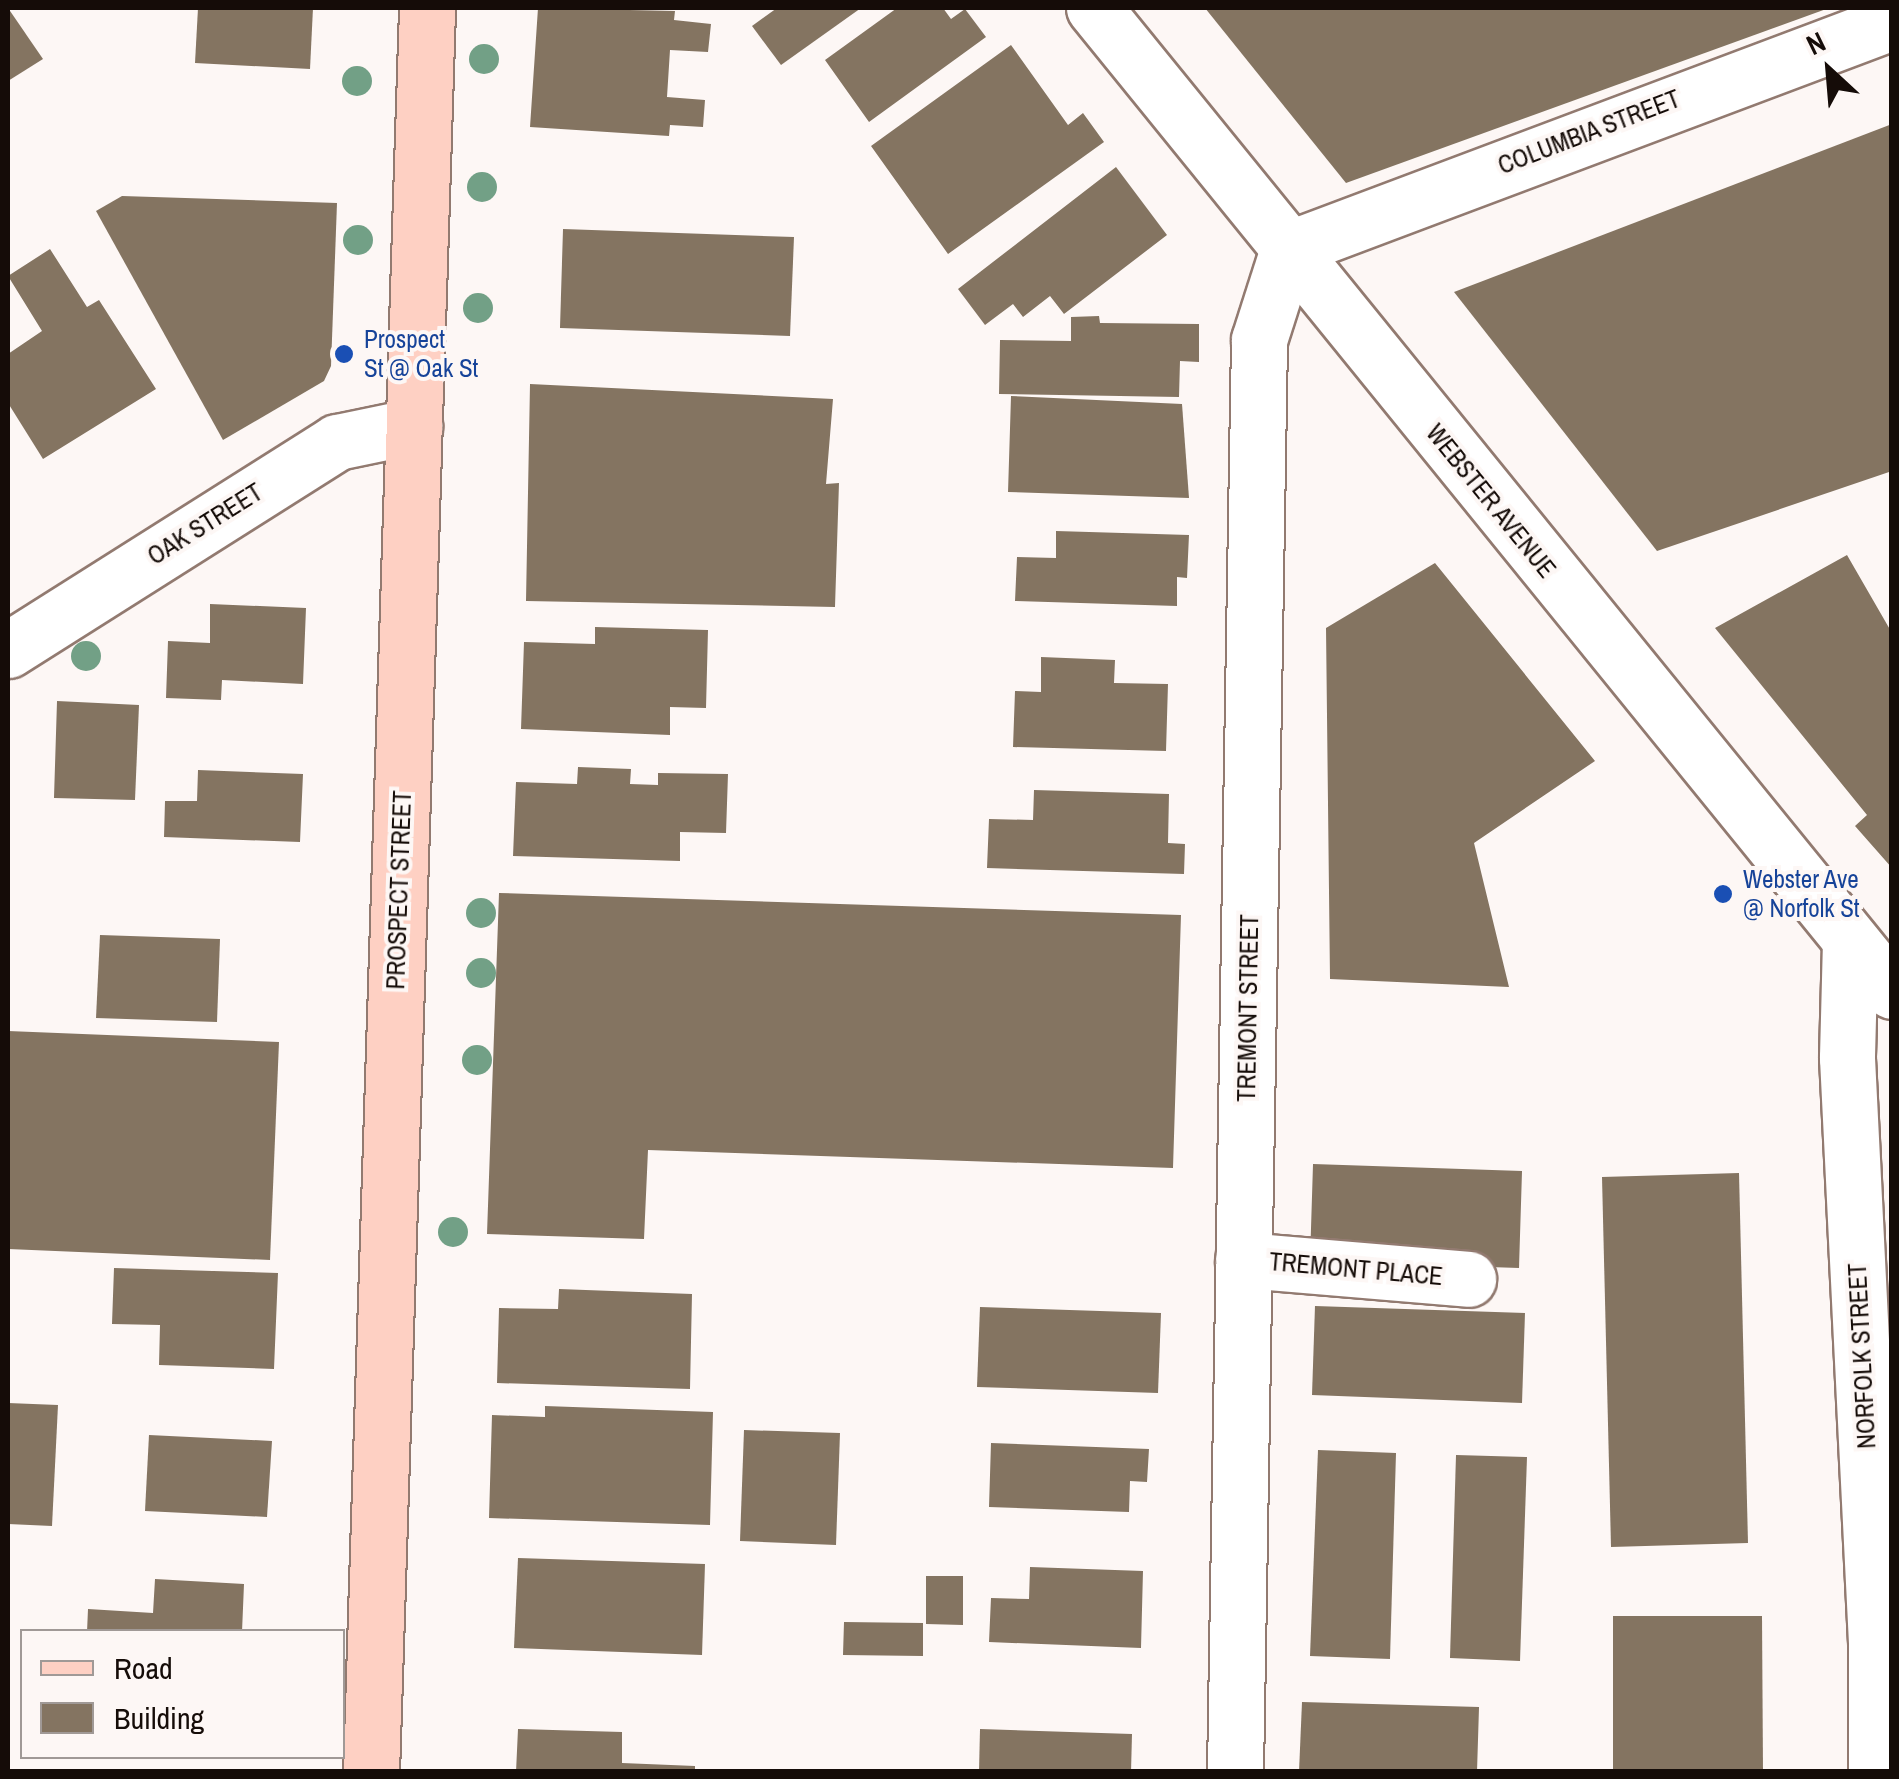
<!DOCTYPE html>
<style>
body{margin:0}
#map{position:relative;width:1899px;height:1779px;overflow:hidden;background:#fdf7f5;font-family:"Archivo Narrow",sans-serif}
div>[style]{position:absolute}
.building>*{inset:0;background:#847461}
.roads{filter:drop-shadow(2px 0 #927a70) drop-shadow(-2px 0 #927a70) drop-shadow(0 2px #927a70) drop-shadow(0 -2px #927a70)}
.street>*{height:55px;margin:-27.5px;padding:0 27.5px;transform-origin:27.5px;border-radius:27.5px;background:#fff}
.secondary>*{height:55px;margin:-27.5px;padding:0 27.5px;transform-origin:27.5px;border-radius:27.5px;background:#fff}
.primary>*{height:55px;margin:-27.5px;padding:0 27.5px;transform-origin:27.5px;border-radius:27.5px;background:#fed0c3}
.trees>*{width:30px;height:30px;margin:-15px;border-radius:50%;background:#72a086}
.dots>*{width:28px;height:28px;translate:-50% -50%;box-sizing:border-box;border:5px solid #fdf7f5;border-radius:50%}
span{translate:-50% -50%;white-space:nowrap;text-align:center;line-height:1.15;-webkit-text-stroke:8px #fdf7f5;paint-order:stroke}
.street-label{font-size:25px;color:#150c08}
.transit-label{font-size:25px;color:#164399}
.left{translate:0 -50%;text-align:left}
.frame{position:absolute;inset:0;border:10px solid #150c08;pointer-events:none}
.legend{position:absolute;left:20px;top:1629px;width:325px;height:130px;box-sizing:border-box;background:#fdf7f5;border:2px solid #a09996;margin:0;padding:12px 18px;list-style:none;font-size:30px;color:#150c08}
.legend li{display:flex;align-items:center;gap:20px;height:50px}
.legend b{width:50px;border:2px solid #a09996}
.north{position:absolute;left:1779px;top:20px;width:100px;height:100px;-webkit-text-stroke:8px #fdf7f5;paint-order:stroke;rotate:334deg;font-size:28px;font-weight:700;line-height:40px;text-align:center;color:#150c08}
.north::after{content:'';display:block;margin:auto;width:35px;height:45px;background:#150c08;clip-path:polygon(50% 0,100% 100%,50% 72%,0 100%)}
</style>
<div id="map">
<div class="building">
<i style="clip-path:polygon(8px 8px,43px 59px,8px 81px)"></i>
<i style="clip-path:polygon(198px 8px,313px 8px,310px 69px,195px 63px)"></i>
<i style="clip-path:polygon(538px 8px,675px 11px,674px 20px,711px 24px,708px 52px,670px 50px,667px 97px,705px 100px,703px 127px,670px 125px,669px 136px,530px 127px)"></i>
<i style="clip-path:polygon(777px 8px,861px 8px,781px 65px,752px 26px)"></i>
<i style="clip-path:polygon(897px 8px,943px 8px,951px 19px,965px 9px,986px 37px,869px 122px,825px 60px)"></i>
<i style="clip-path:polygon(1205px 8px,1829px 8px,1346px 183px)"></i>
<i style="clip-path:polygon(1011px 45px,1068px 125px,1083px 113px,1104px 142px,948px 254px,871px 146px)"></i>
<i style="clip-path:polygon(1892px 124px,1892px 471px,1657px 551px,1454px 292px)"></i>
<i style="clip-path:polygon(1116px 167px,1167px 235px,1064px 314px,1050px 296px,1023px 317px,1013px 304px,985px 325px,958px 289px)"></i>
<i style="clip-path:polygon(122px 196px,337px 203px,331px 366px,324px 381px,223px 440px,96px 211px)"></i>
<i style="clip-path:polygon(563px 229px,794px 237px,790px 336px,560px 328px)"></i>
<i style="clip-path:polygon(50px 249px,87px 307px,99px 300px,156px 389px,43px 459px,8px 403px,8px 354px,42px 331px,8px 276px)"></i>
<i style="clip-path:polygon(1099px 316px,1100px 323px,1199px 324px,1199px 362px,1180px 361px,1179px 397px,999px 394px,1000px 340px,1071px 341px,1071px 317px)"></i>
<i style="clip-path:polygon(530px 384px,833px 399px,826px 484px,839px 483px,835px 607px,526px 601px)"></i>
<i style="clip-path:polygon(1011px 396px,1182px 404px,1189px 498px,1008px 492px)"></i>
<i style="clip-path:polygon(1056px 531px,1189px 535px,1187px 578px,1177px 577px,1177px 606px,1015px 601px,1017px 557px,1056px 558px)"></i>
<i style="clip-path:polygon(1847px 555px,1892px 633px,1892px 868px,1855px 826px,1867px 815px,1715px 628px)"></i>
<i style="clip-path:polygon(1435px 563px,1595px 761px,1474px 843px,1509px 987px,1330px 979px,1326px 628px)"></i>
<i style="clip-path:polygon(210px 604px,306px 608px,303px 684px,222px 680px,221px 700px,166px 698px,168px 641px,210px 643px)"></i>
<i style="clip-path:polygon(595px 627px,708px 630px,706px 708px,670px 707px,670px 735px,521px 729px,524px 642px,595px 644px)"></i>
<i style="clip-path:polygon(1041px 657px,1115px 660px,1114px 683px,1168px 684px,1166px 751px,1013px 747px,1015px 691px,1041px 692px)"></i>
<i style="clip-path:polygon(57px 701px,139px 705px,135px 800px,54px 798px)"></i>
<i style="clip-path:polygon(578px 767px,631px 769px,630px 784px,658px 785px,658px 773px,728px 774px,726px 833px,680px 832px,680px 861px,513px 856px,516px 782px,577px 784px)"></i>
<i style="clip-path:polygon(198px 770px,303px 774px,300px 842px,164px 837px,165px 801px,197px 801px)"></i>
<i style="clip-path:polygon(1034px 790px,1169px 794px,1168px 843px,1185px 844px,1184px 874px,987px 868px,989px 819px,1033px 820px)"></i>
<i style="clip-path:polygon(499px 893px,1181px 915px,1173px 1168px,648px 1150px,644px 1239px,487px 1234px)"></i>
<i style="clip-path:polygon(100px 935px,220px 939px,217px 1022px,96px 1018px)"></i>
<i style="clip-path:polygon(8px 1031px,279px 1042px,270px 1260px,8px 1249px)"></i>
<i style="clip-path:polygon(1313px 1164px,1522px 1171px,1519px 1268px,1310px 1261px)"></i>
<i style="clip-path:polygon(1739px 1173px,1748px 1543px,1611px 1547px,1602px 1177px)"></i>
<i style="clip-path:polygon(114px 1268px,278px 1273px,274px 1369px,159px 1365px,160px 1325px,112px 1324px)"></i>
<i style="clip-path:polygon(559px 1289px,692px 1294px,690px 1389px,497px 1383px,499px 1308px,558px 1309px)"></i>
<i style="clip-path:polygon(1315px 1306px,1525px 1313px,1522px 1403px,1312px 1395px)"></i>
<i style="clip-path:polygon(980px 1307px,1161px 1313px,1158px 1393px,977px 1387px)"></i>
<i style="clip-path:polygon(8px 1403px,58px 1405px,52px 1526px,8px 1524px)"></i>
<i style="clip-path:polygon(545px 1406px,713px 1412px,710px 1525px,489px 1518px,492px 1415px,545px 1417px)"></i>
<i style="clip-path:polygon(744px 1430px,840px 1433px,836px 1545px,740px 1541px)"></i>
<i style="clip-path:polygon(149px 1435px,272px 1441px,267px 1517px,145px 1511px)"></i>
<i style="clip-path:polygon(991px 1443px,1149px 1449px,1147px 1482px,1130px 1481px,1129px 1512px,989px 1507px)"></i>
<i style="clip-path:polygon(1318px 1450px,1396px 1453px,1390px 1659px,1310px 1656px)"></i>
<i style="clip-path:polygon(1456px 1455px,1527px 1457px,1520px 1661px,1450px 1658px)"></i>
<i style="clip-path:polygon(518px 1558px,705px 1564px,702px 1655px,514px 1648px)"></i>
<i style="clip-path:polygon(1030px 1567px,1143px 1571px,1141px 1648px,989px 1642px,991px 1598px,1029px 1599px)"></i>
<i style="clip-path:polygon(926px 1576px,963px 1576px,963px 1625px,926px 1624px)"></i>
<i style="clip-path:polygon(155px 1579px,244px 1584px,242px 1632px,87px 1632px,88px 1609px,153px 1613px)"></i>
<i style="clip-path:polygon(1613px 1616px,1762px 1616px,1763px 1772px,1613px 1772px)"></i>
<i style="clip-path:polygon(844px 1622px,923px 1623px,923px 1656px,843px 1655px)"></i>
<i style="clip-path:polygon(1302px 1702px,1479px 1707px,1477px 1772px,1299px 1772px)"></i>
<i style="clip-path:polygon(518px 1729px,622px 1732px,622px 1763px,695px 1766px,695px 1772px,516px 1772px)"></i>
<i style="clip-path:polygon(980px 1729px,1132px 1734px,1131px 1772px,979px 1772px)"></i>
</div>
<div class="roads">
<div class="street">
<i style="left:8px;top:650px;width:389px;rotate:-32.3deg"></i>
<i style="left:337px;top:442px;width:79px;rotate:-11.7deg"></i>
<i style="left:1850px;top:941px;width:117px;rotate:91.5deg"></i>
<i style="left:1847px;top:1058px;width:586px;rotate:87.16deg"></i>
<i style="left:1876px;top:1643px;width:129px;rotate:90deg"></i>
<i style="left:1243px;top:1260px;width:226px;rotate:4.8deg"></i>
<i style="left:1235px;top:1772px;width:1432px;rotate:-89.04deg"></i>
<i style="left:1259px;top:340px;width:96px;rotate:-72.3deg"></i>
<i style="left:1288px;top:249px;width:645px;rotate:-20.6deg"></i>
</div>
<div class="secondary">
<i style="left:1094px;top:8px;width:1266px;rotate:50.93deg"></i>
</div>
<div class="primary">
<i style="left:371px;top:1772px;width:1765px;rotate:-88.18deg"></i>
</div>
</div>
<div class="trees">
<i style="left:484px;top:59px"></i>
<i style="left:357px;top:81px"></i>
<i style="left:482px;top:187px"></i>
<i style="left:358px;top:240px"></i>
<i style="left:478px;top:308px"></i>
<i style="left:86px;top:656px"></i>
<i style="left:481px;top:913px"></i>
<i style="left:481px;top:973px"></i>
<i style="left:477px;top:1060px"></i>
<i style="left:453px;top:1232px"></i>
</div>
<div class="dots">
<i style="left:344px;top:354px;background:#1a4fb4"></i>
<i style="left:1723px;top:894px;background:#1a4fb4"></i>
</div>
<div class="street-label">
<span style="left:1589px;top:132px;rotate:-21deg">COLUMBIA STREET</span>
<span style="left:1491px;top:501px;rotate:51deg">WEBSTER AVENUE</span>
<span style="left:205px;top:524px;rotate:-32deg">OAK STREET</span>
<span style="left:399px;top:890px;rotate:-88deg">PROSPECT STREET</span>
<span style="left:1248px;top:1008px;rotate:-89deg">TREMONT STREET</span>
<span style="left:1356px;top:1269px;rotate:5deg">TREMONT PLACE</span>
<span style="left:1862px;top:1356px;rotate:-93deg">NORFOLK STREET</span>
</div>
<div class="transit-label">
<span class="left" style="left:364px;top:354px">Prospect<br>St @ Oak St</span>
<span class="left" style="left:1743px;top:894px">Webster Ave<br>@ Norfolk St</span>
</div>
<div class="frame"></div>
<ul class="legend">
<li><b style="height:12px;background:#fed0c3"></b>Road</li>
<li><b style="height:28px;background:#847461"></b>Building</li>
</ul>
<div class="north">N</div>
</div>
